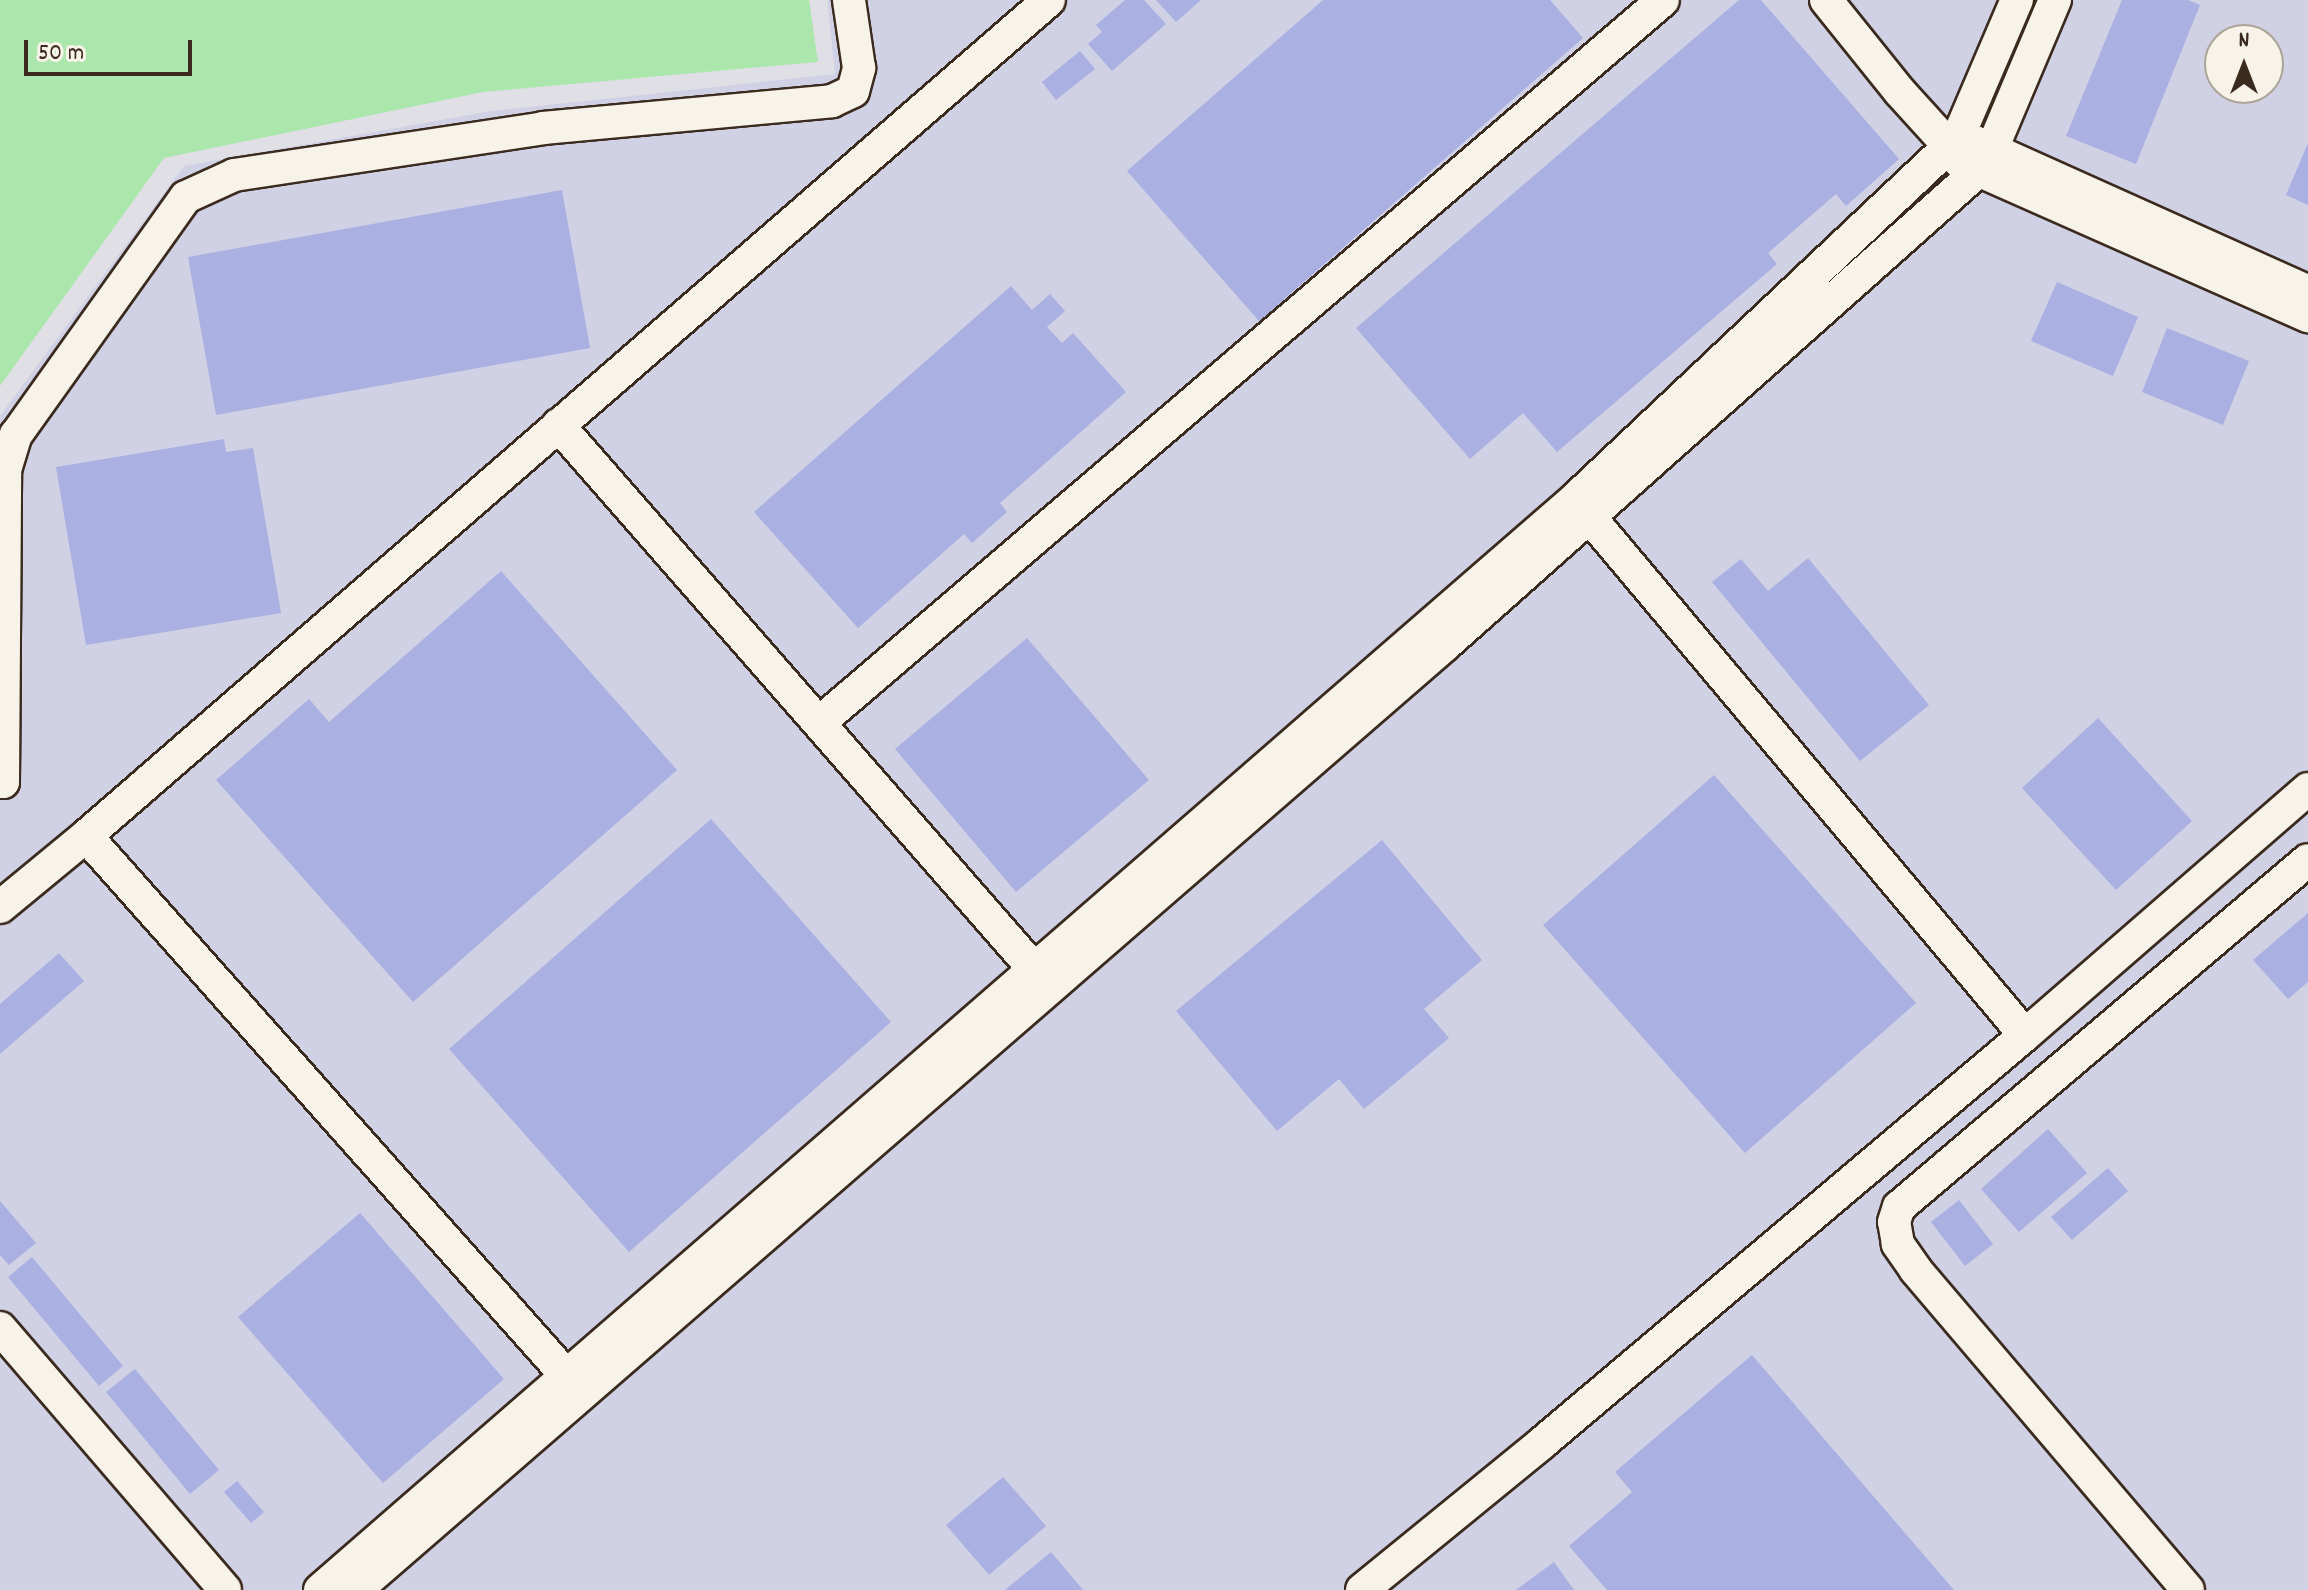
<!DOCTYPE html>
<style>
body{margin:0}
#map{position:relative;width:2308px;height:1590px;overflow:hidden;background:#e0dfe6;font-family:Dekko,sans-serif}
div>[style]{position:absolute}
.built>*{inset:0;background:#d0d1e4}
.green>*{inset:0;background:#abe7ad}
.building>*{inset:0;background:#aab0e1}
.roads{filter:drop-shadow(2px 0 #3b2a1e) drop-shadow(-2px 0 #3b2a1e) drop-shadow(0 2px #3b2a1e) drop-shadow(0 -2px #3b2a1e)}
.minor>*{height:32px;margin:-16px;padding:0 16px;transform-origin:16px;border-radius:16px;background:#f7f3e8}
span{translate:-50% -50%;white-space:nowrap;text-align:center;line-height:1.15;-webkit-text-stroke:6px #f7f3e8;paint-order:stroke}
.north{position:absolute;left:2204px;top:24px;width:80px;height:80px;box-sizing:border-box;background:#f7f3e8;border:2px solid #aca397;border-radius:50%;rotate:0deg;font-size:22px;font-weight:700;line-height:32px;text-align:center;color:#3b2a1e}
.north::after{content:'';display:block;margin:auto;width:28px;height:36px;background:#3b2a1e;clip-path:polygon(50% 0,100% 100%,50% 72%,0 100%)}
.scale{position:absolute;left:24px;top:40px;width:168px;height:36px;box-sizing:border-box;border:4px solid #3b2a1e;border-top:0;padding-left:10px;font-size:24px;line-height:28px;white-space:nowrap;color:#3b2a1e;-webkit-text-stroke:6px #f7f3e8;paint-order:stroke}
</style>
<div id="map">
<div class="built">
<i style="clip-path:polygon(evenodd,827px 0,2308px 0,2308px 1590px,0 1590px,0 416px,184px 166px,491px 111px,835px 74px,827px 0,2220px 40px,2268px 40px,2268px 88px,2220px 88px,2220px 40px)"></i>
</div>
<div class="green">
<i style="clip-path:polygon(0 0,809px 0,818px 62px,483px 92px,164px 158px,0 386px)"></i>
</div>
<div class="building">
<i style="clip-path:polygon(1125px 0,1144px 0,1166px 24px,1112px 71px,1088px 44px,1102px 32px,1096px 25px)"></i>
<i style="clip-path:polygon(1156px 0,1201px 0,1176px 22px)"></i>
<i style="clip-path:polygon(1323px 0,1550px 0,1583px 38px,1259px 321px,1127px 171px)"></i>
<i style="clip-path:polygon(1739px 0,1761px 0,1899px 159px,1846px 206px,1836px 194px,1768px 253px,1777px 264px,1557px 452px,1523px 413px,1470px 459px,1356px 328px)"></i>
<i style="clip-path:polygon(2122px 0,2188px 0,2200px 5px,2136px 164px,2066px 136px)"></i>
<i style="clip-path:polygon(1080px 51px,1095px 69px,1056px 100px,1042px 82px)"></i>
<i style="clip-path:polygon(2308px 143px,2308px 205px,2286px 195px)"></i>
<i style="clip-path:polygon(562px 190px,590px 348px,216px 415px,188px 257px)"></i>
<i style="clip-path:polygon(2057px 282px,2138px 317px,2113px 376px,2031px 341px)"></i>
<i style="clip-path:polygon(1011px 286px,1032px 310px,1050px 294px,1065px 311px,1047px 327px,1062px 343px,1073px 333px,1126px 392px,1000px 503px,1007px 512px,972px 543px,964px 534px,858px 628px,754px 512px)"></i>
<i style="clip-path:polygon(2167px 328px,2249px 361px,2223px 425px,2142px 392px)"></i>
<i style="clip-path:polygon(224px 439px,226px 452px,253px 448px,281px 613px,86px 645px,56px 467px)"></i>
<i style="clip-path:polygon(1808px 558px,1929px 705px,1860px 761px,1712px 582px,1741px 559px,1768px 591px)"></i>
<i style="clip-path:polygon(501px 571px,677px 770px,413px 1002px,216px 780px,309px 699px,329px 722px)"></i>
<i style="clip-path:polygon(1027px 638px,1149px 780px,1016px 892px,895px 749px)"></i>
<i style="clip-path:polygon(2098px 718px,2192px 821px,2116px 890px,2022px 788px)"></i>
<i style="clip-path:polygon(1714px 775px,1916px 1003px,1745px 1153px,1543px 925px)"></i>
<i style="clip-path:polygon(711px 819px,891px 1022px,629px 1252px,449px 1049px)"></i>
<i style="clip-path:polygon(1382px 840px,1482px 960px,1424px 1009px,1449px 1038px,1364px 1109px,1339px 1079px,1277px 1131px,1176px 1011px)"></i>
<i style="clip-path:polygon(2308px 913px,2308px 982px,2288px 999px,2253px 960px)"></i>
<i style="clip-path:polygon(59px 953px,84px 981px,0 1054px,0 1004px)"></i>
<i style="clip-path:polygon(2048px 1129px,2087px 1173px,2019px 1232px,1981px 1189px)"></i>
<i style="clip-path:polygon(2108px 1168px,2128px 1191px,2072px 1240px,2051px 1217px)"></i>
<i style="clip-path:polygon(1959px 1200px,1993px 1244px,1965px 1266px,1931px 1222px)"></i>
<i style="clip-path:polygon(0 1201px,36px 1243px,9px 1265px,0 1255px)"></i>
<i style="clip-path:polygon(360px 1213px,504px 1379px,383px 1483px,238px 1317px)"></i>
<i style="clip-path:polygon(32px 1257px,123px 1366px,99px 1386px,8px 1277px)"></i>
<i style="clip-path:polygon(1752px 1355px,1954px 1590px,1607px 1590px,1569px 1546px,1632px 1492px,1615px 1472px)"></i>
<i style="clip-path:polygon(135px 1369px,219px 1470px,190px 1494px,106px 1392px)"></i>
<i style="clip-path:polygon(1003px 1477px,1046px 1526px,989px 1575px,946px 1525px)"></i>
<i style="clip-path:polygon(237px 1481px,264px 1512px,251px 1523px,224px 1492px)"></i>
<i style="clip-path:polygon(1051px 1552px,1083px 1590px,1005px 1590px)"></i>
<i style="clip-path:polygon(1554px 1562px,1574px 1590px,1516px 1590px)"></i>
</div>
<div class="roads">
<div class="minor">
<i style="left:1826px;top:0;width:118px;rotate:51.2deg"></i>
<i style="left:1900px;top:92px;width:73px;rotate:47.8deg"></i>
<i style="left:1973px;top:141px;width:365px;rotate:24.2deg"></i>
<i style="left:1960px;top:162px;width:381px;rotate:23.9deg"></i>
<i style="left:558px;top:425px;width:724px;rotate:48.81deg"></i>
<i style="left:1577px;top:502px;width:696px;rotate:49.95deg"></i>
<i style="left:819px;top:723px;width:1111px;rotate:-40.58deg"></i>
<i style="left:0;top:782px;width:3px"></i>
<i style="left:3px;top:782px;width:312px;rotate:-89.6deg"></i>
<i style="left:5px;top:470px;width:37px;rotate:-73deg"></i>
<i style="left:16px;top:435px;width:292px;rotate:-54.5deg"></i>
<i style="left:186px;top:197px;width:53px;rotate:-24.6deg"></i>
<i style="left:234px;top:175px;width:313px;rotate:-8.6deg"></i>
<i style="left:543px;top:128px;width:290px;rotate:-5.3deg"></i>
<i style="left:832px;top:101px;width:23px;rotate:-25deg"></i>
<i style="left:853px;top:91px;width:24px;rotate:-75deg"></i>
<i style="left:859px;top:68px;width:69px;rotate:-98.4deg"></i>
<i style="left:86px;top:836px;width:720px;rotate:48.32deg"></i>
<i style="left:0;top:907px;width:112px;rotate:-39.5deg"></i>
<i style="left:86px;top:836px;width:1275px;rotate:-40.96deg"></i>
<i style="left:0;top:1328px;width:345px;rotate:49.3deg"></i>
<i style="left:320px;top:1590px;width:1663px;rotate:-41deg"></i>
<i style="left:1575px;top:499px;width:504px;rotate:-43.31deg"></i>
<i style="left:1942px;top:153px;width:25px;rotate:-47deg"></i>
<i style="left:1959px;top:135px;width:147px;rotate:-66.8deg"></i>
<i style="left:356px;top:1590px;width:1442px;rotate:-40.95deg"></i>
<i style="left:1445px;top:645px;width:713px;rotate:-41.65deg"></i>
<i style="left:1978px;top:171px;width:26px;rotate:-58deg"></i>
<i style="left:1992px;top:149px;width:162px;rotate:-67.1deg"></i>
<i style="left:1362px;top:1590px;width:232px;rotate:-39.2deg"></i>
<i style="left:1542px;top:1443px;width:632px;rotate:-40.19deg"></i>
<i style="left:2025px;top:1035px;width:375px;rotate:-41deg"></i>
<i style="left:2188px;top:1590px;width:420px;rotate:-130.4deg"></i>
<i style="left:1916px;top:1270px;width:32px;rotate:-125deg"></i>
<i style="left:1898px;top:1244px;width:22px;rotate:-100deg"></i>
<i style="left:1894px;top:1222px;width:16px;rotate:-72deg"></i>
<i style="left:1899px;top:1207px;width:536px;rotate:-40.31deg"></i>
</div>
</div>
<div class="north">N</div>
<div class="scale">50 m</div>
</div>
